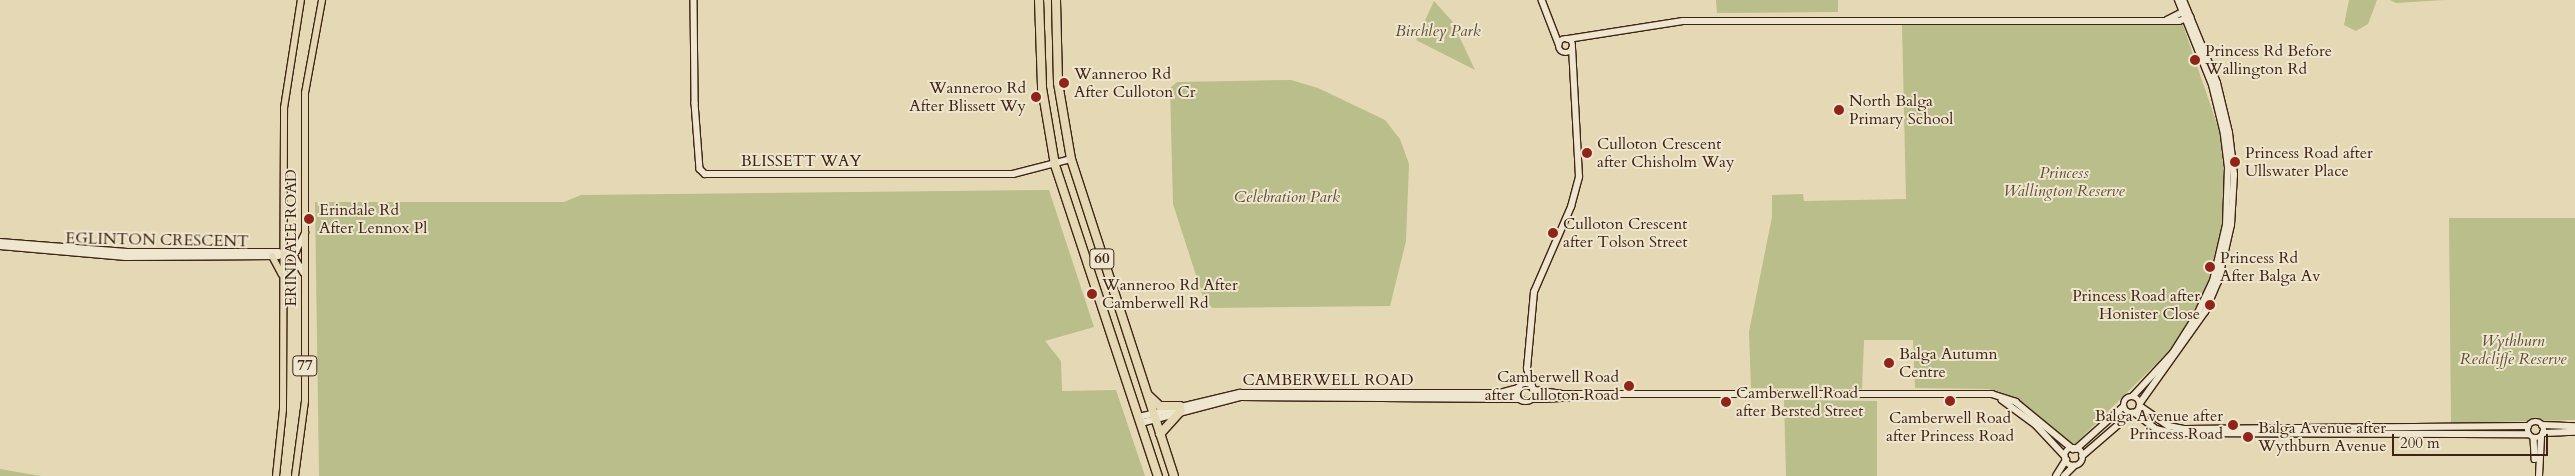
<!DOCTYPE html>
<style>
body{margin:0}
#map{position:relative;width:2575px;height:476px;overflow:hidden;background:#e5d9b5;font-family:Cardo,serif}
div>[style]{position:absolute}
.green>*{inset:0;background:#b9be8a}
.roads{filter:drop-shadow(1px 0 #412315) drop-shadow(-1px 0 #412315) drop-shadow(0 1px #412315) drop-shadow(0 -1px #412315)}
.secondary>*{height:5.5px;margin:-2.75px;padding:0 2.75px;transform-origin:2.75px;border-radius:2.75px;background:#eee6cf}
.secondary>.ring{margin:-2.75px;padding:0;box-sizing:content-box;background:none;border:5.5px solid #eee6cf;border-radius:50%}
.primary>*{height:6px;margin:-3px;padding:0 3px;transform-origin:3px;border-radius:3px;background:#e5d9b5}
.highway>*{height:8px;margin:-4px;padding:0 4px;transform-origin:4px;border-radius:4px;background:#e5d9b5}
.dots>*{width:14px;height:14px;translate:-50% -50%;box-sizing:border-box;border:2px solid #eee6cf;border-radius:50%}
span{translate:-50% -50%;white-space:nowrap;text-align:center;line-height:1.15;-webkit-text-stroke:4px #eee6cf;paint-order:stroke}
.shield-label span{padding:1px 4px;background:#eee6cf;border:1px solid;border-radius:4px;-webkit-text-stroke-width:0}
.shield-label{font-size:15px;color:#412315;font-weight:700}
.park-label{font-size:16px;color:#5f4a32;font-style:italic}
.poi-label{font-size:16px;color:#412315}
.left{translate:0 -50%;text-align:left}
.right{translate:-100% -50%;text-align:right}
.street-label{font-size:16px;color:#412315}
.scale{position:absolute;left:2392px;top:434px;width:156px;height:22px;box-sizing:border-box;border:2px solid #412315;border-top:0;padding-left:6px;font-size:15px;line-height:18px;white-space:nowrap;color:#412315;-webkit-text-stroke:4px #eee6cf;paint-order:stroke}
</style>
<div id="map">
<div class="green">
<i style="clip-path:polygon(1716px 0,1838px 0,1838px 12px,1717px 13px)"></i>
<i style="clip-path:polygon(2349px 0,2377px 0,2368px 24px,2356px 31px,2344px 25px)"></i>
<i style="clip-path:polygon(2390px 0,2445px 0,2396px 3px)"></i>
<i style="clip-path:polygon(1434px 1px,1452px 21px,1475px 70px,1416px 40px)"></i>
<i style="clip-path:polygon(2182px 22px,2220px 133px,2225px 187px,2222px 228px,2207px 287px,2173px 347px,2071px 448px,2020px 402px,1989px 389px,1915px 388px,1913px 340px,1864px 340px,1862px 389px,1751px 388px,1749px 332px,1772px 217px,1772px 195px,1803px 194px,1804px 201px,1906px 199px,1902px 25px)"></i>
<i style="clip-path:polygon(1291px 80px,1318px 88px,1385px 120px,1400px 139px,1409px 164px,1406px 241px,1390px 306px,1213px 308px,1205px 303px,1173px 204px,1170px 88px,1177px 82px)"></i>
<i style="clip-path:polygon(1049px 190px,1094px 327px,1045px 341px,1061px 361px,1062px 391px,1116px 390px,1145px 476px,319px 476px,315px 202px,564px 202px,581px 195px)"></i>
<i style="clip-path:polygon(2449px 218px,2575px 218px,2575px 420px,2451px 423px)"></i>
<i style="clip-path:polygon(1784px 400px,1877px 401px,1877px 476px,1786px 476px)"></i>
<i style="clip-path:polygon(0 469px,41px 476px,0 476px)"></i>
</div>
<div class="roads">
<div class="secondary">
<i style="left:694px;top:0;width:103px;rotate:89.4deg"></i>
<i style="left:695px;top:103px;width:66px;rotate:85.7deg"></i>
<i style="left:700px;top:169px;width:7px;rotate:45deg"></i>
<i style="left:705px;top:174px;width:308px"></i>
<i style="left:1013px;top:174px;width:60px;rotate:-14.5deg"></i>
<i style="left:1542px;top:0;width:47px;rotate:68.9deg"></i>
<i style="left:2167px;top:20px;width:20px;rotate:-27deg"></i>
<i style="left:1568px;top:39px;width:116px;rotate:-8.9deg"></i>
<i style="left:1683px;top:21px;width:496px"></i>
<i style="left:2179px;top:21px;width:12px;rotate:-20deg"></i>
<i class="ring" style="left:1559px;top:39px;width:8.5px;height:8.5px"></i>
<i style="left:0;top:242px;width:127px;rotate:4.5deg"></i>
<i style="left:127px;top:252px;width:151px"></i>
<i style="left:278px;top:252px;width:18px;rotate:19deg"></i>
<i style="left:295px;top:258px;width:17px;rotate:59deg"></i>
<i style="left:0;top:246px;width:126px;rotate:5deg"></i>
<i style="left:126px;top:257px;width:152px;rotate:-0.4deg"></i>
<i style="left:278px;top:256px;width:19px;rotate:-16deg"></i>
<i style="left:296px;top:251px;width:20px;rotate:-63deg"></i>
<i class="ring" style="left:1517px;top:384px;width:12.5px;height:12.5px"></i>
<i style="left:1532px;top:386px;width:18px;rotate:-106deg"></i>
<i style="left:1527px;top:369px;width:77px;rotate:-84.8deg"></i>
<i style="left:1534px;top:292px;width:93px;rotate:-66.5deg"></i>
<i style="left:1571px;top:207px;width:31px;rotate:-75deg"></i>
<i style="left:1579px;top:177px;width:128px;rotate:-93.1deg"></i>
<i style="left:1535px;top:390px;width:29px;rotate:8deg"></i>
<i style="left:1564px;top:394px;width:428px"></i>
<i style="left:1992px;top:394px;width:25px;rotate:18deg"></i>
<i style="left:2016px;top:402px;width:74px;rotate:39.5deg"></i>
<i style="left:2133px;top:396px;width:59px;rotate:-47.1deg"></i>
<i style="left:2173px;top:353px;width:45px;rotate:-57.7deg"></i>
<i style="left:2197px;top:315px;width:38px;rotate:-65deg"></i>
<i style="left:2213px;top:281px;width:57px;rotate:-76.9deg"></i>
<i style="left:2226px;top:225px;width:57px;rotate:-88deg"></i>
<i style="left:2228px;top:168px;width:34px;rotate:-97deg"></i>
<i style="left:2224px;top:134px;width:50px;rotate:-103.8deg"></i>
<i style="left:2212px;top:85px;width:92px;rotate:-111.8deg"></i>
<i class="ring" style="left:2124px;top:397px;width:10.5px;height:10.5px"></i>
<i style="left:1533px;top:399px;width:35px;rotate:-2deg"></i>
<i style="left:2002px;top:400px;width:42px;rotate:36.3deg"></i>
<i style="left:2036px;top:425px;width:42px;rotate:46.9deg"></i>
<i style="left:2140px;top:403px;width:112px;rotate:-54.5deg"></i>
<i style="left:2205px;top:312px;width:33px;rotate:-67deg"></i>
<i style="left:2218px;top:282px;width:58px;rotate:-77.2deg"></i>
<i style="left:2231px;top:225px;width:50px;rotate:-86.6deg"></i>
<i style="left:2234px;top:175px;width:42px;rotate:-96.8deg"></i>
<i style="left:2229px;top:133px;width:51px;rotate:-103.5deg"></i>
<i style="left:2217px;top:83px;width:90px;rotate:-112.3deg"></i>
<i style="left:2140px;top:406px;width:35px;rotate:35deg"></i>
<i style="left:2169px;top:426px;width:16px;rotate:11deg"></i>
<i style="left:2185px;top:429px;width:343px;rotate:-0.5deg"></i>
<i style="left:2135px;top:413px;width:26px;rotate:37deg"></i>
<i style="left:2156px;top:429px;width:18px;rotate:13deg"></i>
<i style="left:2174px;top:433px;width:354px;rotate:0.2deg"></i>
<i style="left:1139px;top:417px;width:104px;rotate:-13.4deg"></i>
<i style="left:1240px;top:393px;width:260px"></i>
<i style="left:1500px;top:393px;width:20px;rotate:-15deg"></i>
<i class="ring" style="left:2528px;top:422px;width:10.5px;height:10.5px"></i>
<i style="left:1141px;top:423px;width:102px;rotate:-14.7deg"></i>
<i style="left:1240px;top:397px;width:281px;rotate:0.4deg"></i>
<i style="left:2542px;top:425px;width:33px;rotate:2deg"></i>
<i style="left:2543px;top:433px;width:32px;rotate:-2deg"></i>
<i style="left:2534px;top:438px;width:21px;rotate:87deg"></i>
<i class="ring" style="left:2065px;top:448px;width:12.5px;height:12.5px"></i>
<i style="left:2076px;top:449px;width:63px;rotate:-41.8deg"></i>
<i style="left:2082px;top:456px;width:66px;rotate:-40.7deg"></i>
<i style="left:2056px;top:476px;width:19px;rotate:-58deg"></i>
<i style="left:2064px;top:476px;width:14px;rotate:-45deg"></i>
<i style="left:2539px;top:476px;width:39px;rotate:-87deg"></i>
</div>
<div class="primary">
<i style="left:272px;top:256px;width:21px;rotate:62deg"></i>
<i style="left:276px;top:476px;width:67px;rotate:-84deg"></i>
<i style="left:283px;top:409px;width:301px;rotate:-89.8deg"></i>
<i style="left:284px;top:108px;width:109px;rotate:-81.1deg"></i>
<i style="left:295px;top:476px;width:76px;rotate:-82.4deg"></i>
<i style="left:305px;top:401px;width:308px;rotate:-90deg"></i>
<i style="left:305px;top:93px;width:95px;rotate:-79.6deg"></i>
</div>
<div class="highway">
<i style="left:1039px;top:0;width:88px;rotate:88deg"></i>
<i style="left:1042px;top:88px;width:78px;rotate:80.4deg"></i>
<i style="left:1055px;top:165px;width:328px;rotate:71.7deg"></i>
<i style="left:1056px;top:0;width:83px;rotate:88.6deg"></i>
<i style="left:1058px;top:83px;width:77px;rotate:80.3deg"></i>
<i style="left:1071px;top:159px;width:333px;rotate:72deg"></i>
<i style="left:1148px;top:395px;width:16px;rotate:43deg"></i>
<i style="left:1160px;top:406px;width:20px"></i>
<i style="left:1160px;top:434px;width:31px;rotate:-48deg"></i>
</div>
</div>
<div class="dots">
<i style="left:2195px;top:60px;background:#8f2418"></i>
<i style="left:1064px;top:83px;background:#8f2418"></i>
<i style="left:1036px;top:97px;background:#8f2418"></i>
<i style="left:1839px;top:110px;background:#8f2418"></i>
<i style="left:1587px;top:153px;background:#8f2418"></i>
<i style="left:2235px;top:162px;background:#8f2418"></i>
<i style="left:309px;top:219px;background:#8f2418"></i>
<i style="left:1553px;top:233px;background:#8f2418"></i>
<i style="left:2210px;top:267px;background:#8f2418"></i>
<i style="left:1092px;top:294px;background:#8f2418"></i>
<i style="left:2210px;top:305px;background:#8f2418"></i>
<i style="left:1889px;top:363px;background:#8f2418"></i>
<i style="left:1629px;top:386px;background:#8f2418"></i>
<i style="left:1950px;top:401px;background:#8f2418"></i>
<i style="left:1726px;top:402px;background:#8f2418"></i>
<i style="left:2233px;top:425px;background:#8f2418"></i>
<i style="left:2248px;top:437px;background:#8f2418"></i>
</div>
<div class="shield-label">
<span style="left:1102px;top:259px">60</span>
<span style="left:305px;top:366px">77</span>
</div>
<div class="park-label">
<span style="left:1438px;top:31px">Birchley Park</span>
<span style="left:2064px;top:182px">Princess<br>Wallington Reserve</span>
<span style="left:1287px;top:197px">Celebration Park</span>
<span style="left:2513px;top:350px">Wythburn<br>Redcliffe Reserve</span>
</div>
<div class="poi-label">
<span class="left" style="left:2205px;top:60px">Princess Rd Before<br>Wallington Rd</span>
<span class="left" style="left:1074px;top:83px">Wanneroo Rd<br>After Culloton Cr</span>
<span class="right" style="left:1026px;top:97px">Wanneroo Rd<br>After Blissett Wy</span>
<span class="left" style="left:1849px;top:110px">North Balga<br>Primary School</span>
<span class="left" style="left:1597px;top:153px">Culloton Crescent<br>after Chisholm Way</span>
<span class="left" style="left:2245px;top:162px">Princess Road after<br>Ullswater Place</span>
<span class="left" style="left:319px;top:219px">Erindale Rd<br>After Lennox Pl</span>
<span class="left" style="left:1563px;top:233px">Culloton Crescent<br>after Tolson Street</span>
<span class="left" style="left:2220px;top:267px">Princess Rd<br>After Balga Av</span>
<span class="left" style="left:1102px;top:294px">Wanneroo Rd After<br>Camberwell Rd</span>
<span class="right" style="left:2200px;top:305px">Princess Road after<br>Honister Close</span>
<span class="left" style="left:1899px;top:363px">Balga Autumn<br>Centre</span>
<span class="right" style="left:1619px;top:386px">Camberwell Road<br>after Culloton Road</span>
<span class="left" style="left:1736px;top:402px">Camberwell Road<br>after Bersted Street</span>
<span class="right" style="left:2223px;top:425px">Balga Avenue after<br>Princess Road</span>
<span style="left:1950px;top:427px">Camberwell Road<br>after Princess Road</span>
<span class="left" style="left:2258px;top:437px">Balga Avenue after<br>Wythburn Avenue</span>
</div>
<div class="street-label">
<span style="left:801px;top:161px">BLISSETT WAY</span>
<span style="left:291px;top:238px;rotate:-90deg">ERINDALE ROAD</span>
<span style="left:157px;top:240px;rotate:1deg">EGLINTON CRESCENT</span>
<span style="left:1328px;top:380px">CAMBERWELL ROAD</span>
</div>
<div class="scale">200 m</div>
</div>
